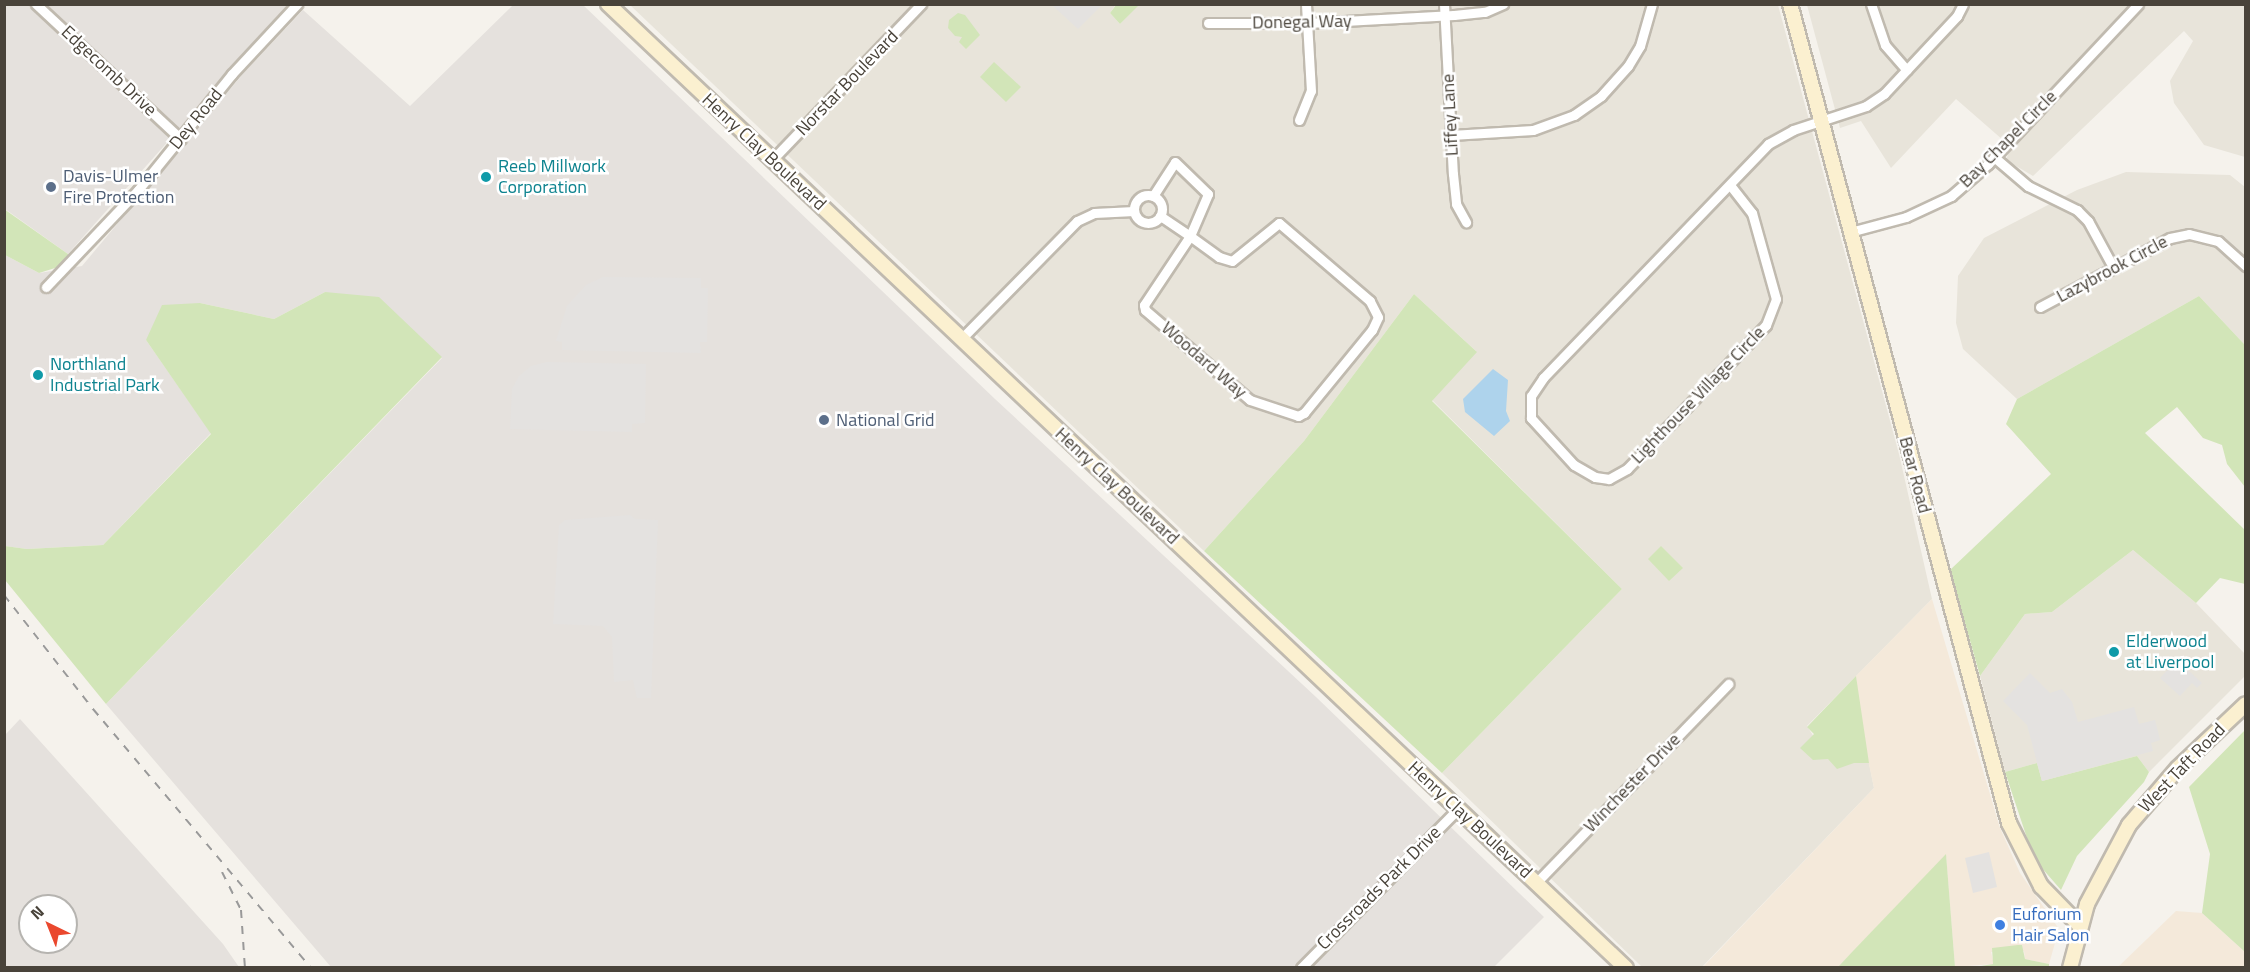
<!DOCTYPE html>
<style>
body{margin:0}
#map{position:relative;width:2250px;height:972px;overflow:hidden;background:#f5f2ec;font-family:"Titillium Web",sans-serif}
div>[style]{position:absolute}
.residential>*{inset:0;background:#e8e4da}
.commercial>*{inset:0;background:#f4e9da}
.industrial>*{inset:0;background:#e5e1dd}
.green>*{inset:0;background:#d2e5b8}
.parking>*{inset:0;background:#e4e2e0}
.water>*{inset:0;background:#aed3ec}
.roads{filter:drop-shadow(2px 0 #c0baaf) drop-shadow(-2px 0 #c0baaf) drop-shadow(0 2px #c0baaf) drop-shadow(0 -2px #c0baaf)}
.street>*{height:9px;margin:-4.5px;padding:0 4.5px;transform-origin:4.5px;border-radius:4.5px;background:#fff}
.street>.ring{margin:-4.5px;padding:0;box-sizing:content-box;background:none;border:9px solid #fff;border-radius:50%}
.secondary>*{height:14px;margin:-7px;padding:0 7px;transform-origin:7px;border-radius:7px;background:#fbf0d0}
.rail>*{height:2px;margin-top:-1px;transform-origin:0;background:repeating-linear-gradient(90deg,#999 0 8px,transparent 0 16px)}
.dots>*{width:16px;height:16px;translate:-50% -50%;box-sizing:border-box;border:3px solid #fff;border-radius:50%}
span{translate:-50% -50%;white-space:nowrap;text-align:center;line-height:1.15;-webkit-text-stroke:5px #fff;paint-order:stroke}
.street-label{font-size:18px;color:#49433a}
.culture-label{font-size:18px;color:#0d838f}
.left{translate:0 -50%;text-align:left}
.service-label{font-size:18px;color:#4e5e75}
.shop-label{font-size:18px;color:#366cbe}
.frame{position:absolute;inset:0;border:6px solid #49433a;pointer-events:none}
.north{position:absolute;left:18px;top:894px;width:60px;height:60px;box-sizing:border-box;background:#fff;border:2px solid #b6b4b0;border-radius:50%;rotate:317deg;font-size:16px;font-weight:700;line-height:24px;text-align:center;color:#49433a}
.north::after{content:'';display:block;margin:auto;width:21px;height:27px;background:#ea482e;clip-path:polygon(50% 0,100% 100%,50% 72%,0 100%)}
</style>
<div id="map">
<div class="residential">
<i style="clip-path:polygon(1116px 4px,1110px 13px,1120px 24px,1139px 4px,1778px 5px,1899px 454px,1932px 599px,1807px 726px,1828px 759px,1869px 763px,1874px 788px,1702px 967px,1642px 967px,1442px 773px,1622px 589px,1432px 400px,1476px 351px,1414px 294px,1304px 441px,1204px 551px,630px 5px)"></i>
<i style="clip-path:polygon(1807px 5px,2245px 5px,2245px 157px,2204px 145px,2174px 103px,2170px 81px,2193px 41px,2184px 31px,2033px 176px,2006px 160px,2011px 147px,1956px 99px,1891px 168px,1861px 121px,1840px 128px)"></i>
<i style="clip-path:polygon(2126px 172px,2230px 175px,2245px 187px,2245px 345px,2199px 296px,2017px 399px,1963px 349px,1956px 323px,1958px 276px,1984px 238px,2077px 190px)"></i>
<i style="clip-path:polygon(2133px 550px,2196px 603px,2245px 654px,2245px 676px,2149px 772px,2137px 756px,2042px 781px,2037px 763px,2005px 772px,1980px 676px,2025px 614px,2052px 612px)"></i>
</div>
<div class="commercial">
<i style="clip-path:polygon(1932px 599px,2000px 828px,2020px 873px,2059px 929px,2049px 964px,2025px 959px,2024px 951px,1991px 952px,1994px 964px,1955px 967px,1946px 855px,1838px 967px,1702px 968px,1874px 788px,1860px 722px,1856px 676px)"></i>
<i style="clip-path:polygon(2176px 911px,2202px 913px,2245px 952px,2245px 967px,2118px 967px)"></i>
</div>
<div class="industrial">
<i style="clip-path:polygon(5px 5px,289px 5px,68px 254px,5px 209px)"></i>
<i style="clip-path:polygon(513px 5px,583px 5px,995px 399px,1316px 697px,1544px 917px,1493px 968px,331px 967px,106px 704px,442px 358px,325px 292px,274px 319px,200px 303px,146px 340px,211px 433px,103px 545px,27px 549px,5px 546px,5px 255px,39px 273px,82px 266px,242px 75px,303px 10px,410px 106px)"></i>
<i style="clip-path:polygon(evenodd,20px 719px,223px 944px,239px 967px,5px 967px,5px 735px,20px 719px,30px 906px,66px 906px,66px 942px,30px 942px,30px 906px)"></i>
</div>
<div class="green">
<i style="clip-path:polygon(1116px 5px,1116px 4px,1139px 5px,1120px 24px,1110px 13px)"></i>
<i style="clip-path:polygon(958px 13px,965px 15px,980px 35px,966px 49px,959px 42px,962px 37px,955px 36px,948px 28px,949px 20px)"></i>
<i style="clip-path:polygon(994px 62px,1021px 87px,1006px 102px,980px 77px)"></i>
<i style="clip-path:polygon(4px 209px,68px 254px,68px 264px,39px 273px,5px 255px)"></i>
<i style="clip-path:polygon(325px 292px,379px 297px,442px 357px,106px 704px,5px 580px,5px 546px,27px 549px,103px 545px,211px 434px,146px 340px,162px 305px,200px 303px,274px 319px)"></i>
<i style="clip-path:polygon(1414px 294px,1477px 352px,1432px 401px,1622px 589px,1442px 773px,1204px 551px,1304px 441px)"></i>
<i style="clip-path:polygon(2199px 296px,2245px 345px,2245px 487px,2227px 464px,2222px 445px,2203px 438px,2177px 407px,2145px 433px,2245px 530px,2245px 584px,2220px 578px,2196px 603px,2133px 550px,2052px 612px,2025px 614px,1980px 676px,1950px 570px,2051px 474px,2006px 424px,2017px 399px)"></i>
<i style="clip-path:polygon(1661px 546px,1683px 568px,1669px 581px,1648px 559px)"></i>
<i style="clip-path:polygon(1856px 676px,1869px 763px,1854px 763px,1837px 769px,1828px 759px,1813px 760px,1800px 748px,1814px 734px,1807px 727px)"></i>
<i style="clip-path:polygon(2245px 730px,2245px 952px,2202px 913px,2210px 854px,2189px 787px)"></i>
<i style="clip-path:polygon(2137px 756px,2149px 772px,2144px 782px,2077px 856px,2061px 890px,2034px 859px,2005px 772px,2037px 763px,2042px 781px)"></i>
<i style="clip-path:polygon(1946px 854px,1955px 967px,1838px 967px,1853px 951px)"></i>
<i style="clip-path:polygon(2018px 945px,2022px 945px,2025px 959px,2049px 964px,2049px 967px,1975px 967px,1993px 964px,1992px 948px)"></i>
</div>
<div class="parking">
<i style="clip-path:polygon(1052px 5px,1102px 5px,1078px 29px)"></i>
<i style="clip-path:polygon(603px 277px,701px 278px,701px 288px,708px 288px,707px 342px,700px 342px,701px 353px,562px 350px,562px 342px,556px 341px,567px 306px,586px 285px)"></i>
<i style="clip-path:polygon(547px 362px,646px 364px,645px 423px,632px 424px,632px 432px,510px 429px,512px 389px,519px 376px,531px 366px)"></i>
<i style="clip-path:polygon(630px 515px,635px 519px,658px 520px,651px 698px,637px 698px,633px 680px,614px 682px,612px 637px,603px 626px,553px 624px,559px 525px,565px 520px)"></i>
<i style="clip-path:polygon(2177px 660px,2202px 683px,2197px 688px,2192px 683px,2180px 696px,2160px 678px)"></i>
<i style="clip-path:polygon(2030px 673px,2050px 693px,2062px 689px,2072px 702px,2078px 722px,2134px 707px,2139px 724px,2155px 720px,2160px 740px,2151px 743px,2153px 751px,2042px 781px,2027px 725px,2003px 701px)"></i>
<i style="clip-path:polygon(1989px 852px,1997px 887px,1973px 893px,1965px 858px)"></i>
</div>
<div class="water">
<i style="clip-path:polygon(1493px 369px,1508px 380px,1506px 411px,1510px 421px,1494px 436px,1465px 412px,1463px 399px)"></i>
</div>
<div class="roads">
<div class="street">
<i style="left:36px;top:4px;width:198px;rotate:43deg"></i>
<i style="left:1444px;top:4px;width:170px;rotate:87deg"></i>
<i style="left:1453px;top:174px;width:30px;rotate:84deg"></i>
<i style="left:1456px;top:204px;width:21px;rotate:61deg"></i>
<i style="left:1871px;top:4px;width:43px;rotate:71.1deg"></i>
<i style="left:1885px;top:45px;width:33px;rotate:49deg"></i>
<i style="left:1208px;top:23px;width:100px"></i>
<i style="left:1308px;top:23px;width:146px;rotate:-3.1deg"></i>
<i style="left:1454px;top:15px;width:31px;rotate:-6deg"></i>
<i style="left:1485px;top:12px;width:20px;rotate:-24deg"></i>
<i style="left:1299px;top:120px;width:31px;rotate:-68deg"></i>
<i style="left:1311px;top:91px;width:87px;rotate:-93.3deg"></i>
<i style="left:1451px;top:135px;width:82px;rotate:-3.5deg"></i>
<i style="left:1533px;top:130px;width:44px;rotate:-20.1deg"></i>
<i style="left:1574px;top:115px;width:33px;rotate:-35deg"></i>
<i style="left:1601px;top:96px;width:40px;rotate:-48deg"></i>
<i style="left:1628px;top:66px;width:23px;rotate:-59deg"></i>
<i style="left:1640px;top:46px;width:44px;rotate:-74.1deg"></i>
<i style="left:1994px;top:157px;width:45px;rotate:40.5deg"></i>
<i style="left:2028px;top:186px;width:55px;rotate:26.1deg"></i>
<i style="left:2077px;top:210px;width:16px;rotate:45deg"></i>
<i style="left:2088px;top:221px;width:52px;rotate:61.5deg"></i>
<i style="left:772px;top:160px;width:216px;rotate:-46.3deg"></i>
<i style="left:1730px;top:185px;width:36px;rotate:52deg"></i>
<i style="left:1752px;top:213px;width:89px;rotate:74.4deg"></i>
<i style="left:1776px;top:299px;width:28px;rotate:111deg"></i>
<i style="left:1766px;top:325px;width:200px;rotate:134deg"></i>
<i style="left:1627px;top:469px;width:21px;rotate:151deg"></i>
<i style="left:1609px;top:479px;width:14px;rotate:-172deg"></i>
<i style="left:1595px;top:477px;width:24px;rotate:-150deg"></i>
<i style="left:1574px;top:465px;width:64px;rotate:-132.5deg"></i>
<i style="left:1531px;top:418px;width:22px;rotate:-90deg"></i>
<i style="left:1531px;top:396px;width:22px;rotate:-56deg"></i>
<i style="left:1543px;top:378px;width:325px;rotate:-46.1deg"></i>
<i style="left:1768px;top:144px;width:29px;rotate:-29deg"></i>
<i style="left:1793px;top:130px;width:77px;rotate:-18.2deg"></i>
<i style="left:1866px;top:106px;width:22px;rotate:-34deg"></i>
<i style="left:1884px;top:94px;width:107px;rotate:-46.9deg"></i>
<i style="left:1957px;top:16px;width:13px;rotate:-63deg"></i>
<i class="ring" style="left:1134px;top:195px;width:19px;height:19px"></i>
<i style="left:1153px;top:196px;width:40px;rotate:-57.1deg"></i>
<i style="left:1175px;top:162px;width:46px;rotate:44.1deg"></i>
<i style="left:1208px;top:194px;width:46px;rotate:113.2deg"></i>
<i style="left:1190px;top:236px;width:83px;rotate:123.7deg"></i>
<i style="left:1144px;top:305px;width:5px;rotate:79deg"></i>
<i style="left:1145px;top:310px;width:138px;rotate:40.6deg"></i>
<i style="left:1250px;top:400px;width:51px;rotate:18.4deg"></i>
<i style="left:1298px;top:416px;width:7px;rotate:-27deg"></i>
<i style="left:1304px;top:413px;width:107px;rotate:-50.7deg"></i>
<i style="left:1372px;top:330px;width:14px;rotate:-65deg"></i>
<i style="left:1378px;top:317px;width:18px;rotate:-117deg"></i>
<i style="left:1370px;top:301px;width:120px;rotate:-139.4deg"></i>
<i style="left:1279px;top:223px;width:60px;rotate:141deg"></i>
<i style="left:1232px;top:261px;width:14px;rotate:-163deg"></i>
<i style="left:1219px;top:257px;width:36px;rotate:-144deg"></i>
<i style="left:1190px;top:236px;width:36px;rotate:-146deg"></i>
<i style="left:1850px;top:232px;width:58px;rotate:-15deg"></i>
<i style="left:1906px;top:217px;width:50px;rotate:-25deg"></i>
<i style="left:1951px;top:196px;width:49px;rotate:-40.9deg"></i>
<i style="left:1988px;top:164px;width:219px;rotate:-46.8deg"></i>
<i style="left:46px;top:287px;width:134px;rotate:-46.5deg"></i>
<i style="left:138px;top:190px;width:149px;rotate:-51deg"></i>
<i style="left:232px;top:74px;width:96px;rotate:-47.1deg"></i>
<i style="left:2040px;top:307px;width:147px;rotate:-28deg"></i>
<i style="left:2170px;top:238px;width:19px;rotate:-12deg"></i>
<i style="left:2189px;top:234px;width:30px;rotate:14deg"></i>
<i style="left:2218px;top:241px;width:38px;rotate:42deg"></i>
<i style="left:961px;top:339px;width:165px;rotate:-45.5deg"></i>
<i style="left:1077px;top:221px;width:19px;rotate:-25deg"></i>
<i style="left:1094px;top:213px;width:40px;rotate:-2.9deg"></i>
<i style="left:1536px;top:883px;width:277px;rotate:-46deg"></i>
<i style="left:1301px;top:968px;width:223px;rotate:-45.4deg"></i>
</div>
<div class="secondary">
<i style="left:608px;top:4px;width:1402px;rotate:43.44deg"></i>
<i style="left:1790px;top:4px;width:848px;rotate:75.03deg"></i>
<i style="left:2009px;top:823px;width:71px;rotate:63.1deg"></i>
<i style="left:2041px;top:886px;width:56px;rotate:45.7deg"></i>
<i style="left:2070px;top:968px;width:66px;rotate:-75.1deg"></i>
<i style="left:2087px;top:904px;width:89px;rotate:-62deg"></i>
<i style="left:2129px;top:825px;width:75px;rotate:-49.3deg"></i>
<i style="left:2178px;top:768px;width:93px;rotate:-43.3deg"></i>
</div>
</div>
<div class="rail">
<i style="left:4px;top:595px;width:145px;rotate:52deg"></i>
<i style="left:93px;top:709px;width:339px;rotate:49.9deg"></i>
<i style="left:222px;top:872px;width:42px;rotate:63.4deg"></i>
<i style="left:241px;top:910px;width:58px;rotate:86.1deg"></i>
</div>
<div class="dots">
<i style="left:486px;top:177px;background:#0f9aa8"></i>
<i style="left:51px;top:187px;background:#5c6f8a"></i>
<i style="left:38px;top:375px;background:#0f9aa8"></i>
<i style="left:824px;top:420px;background:#5c6f8a"></i>
<i style="left:2114px;top:652px;background:#0f9aa8"></i>
<i style="left:2000px;top:925px;background:#3f7fe0"></i>
</div>
<div class="street-label">
<span style="left:1302px;top:22px;rotate:-1deg">Donegal Way</span>
<span style="left:109px;top:71px;rotate:43deg">Edgecomb Drive</span>
<span style="left:847px;top:83px;rotate:-46deg">Norstar Boulevard</span>
<span style="left:1450px;top:115px;rotate:-93deg">Liffey Lane</span>
<span style="left:196px;top:119px;rotate:-51deg">Dey Road</span>
<span style="left:2008px;top:139px;rotate:-45deg">Bay Chapel Circle</span>
<span style="left:764px;top:152px;rotate:43deg">Henry Clay Boulevard</span>
<span style="left:2112px;top:269px;rotate:-28deg">Lazybrook Circle</span>
<span style="left:1204px;top:360px;rotate:41deg">Woodard Way</span>
<span style="left:1698px;top:395px;rotate:-46deg">Lighthouse Village Circle</span>
<span style="left:1915px;top:475px;rotate:75deg">Bear Road</span>
<span style="left:1117px;top:486px;rotate:43deg">Henry Clay Boulevard</span>
<span style="left:2182px;top:768px;rotate:-46deg">West Taft Road</span>
<span style="left:1632px;top:783px;rotate:-46deg">Winchester Drive</span>
<span style="left:1470px;top:820px;rotate:43deg">Henry Clay Boulevard</span>
<span style="left:1379px;top:888px;rotate:-45deg">Crossroads Park Drive</span>
</div>
<div class="culture-label">
<span class="left" style="left:498px;top:177px">Reeb Millwork<br>Corporation</span>
<span class="left" style="left:50px;top:375px">Northland<br>Industrial Park</span>
<span class="left" style="left:2126px;top:652px">Elderwood<br>at Liverpool</span>
</div>
<div class="service-label">
<span class="left" style="left:63px;top:187px">Davis-Ulmer<br>Fire Protection</span>
<span class="left" style="left:836px;top:420px">National Grid</span>
</div>
<div class="shop-label">
<span class="left" style="left:2012px;top:925px">Euforium<br>Hair Salon</span>
</div>
<div class="frame"></div>
<div class="north">N</div>
</div>
